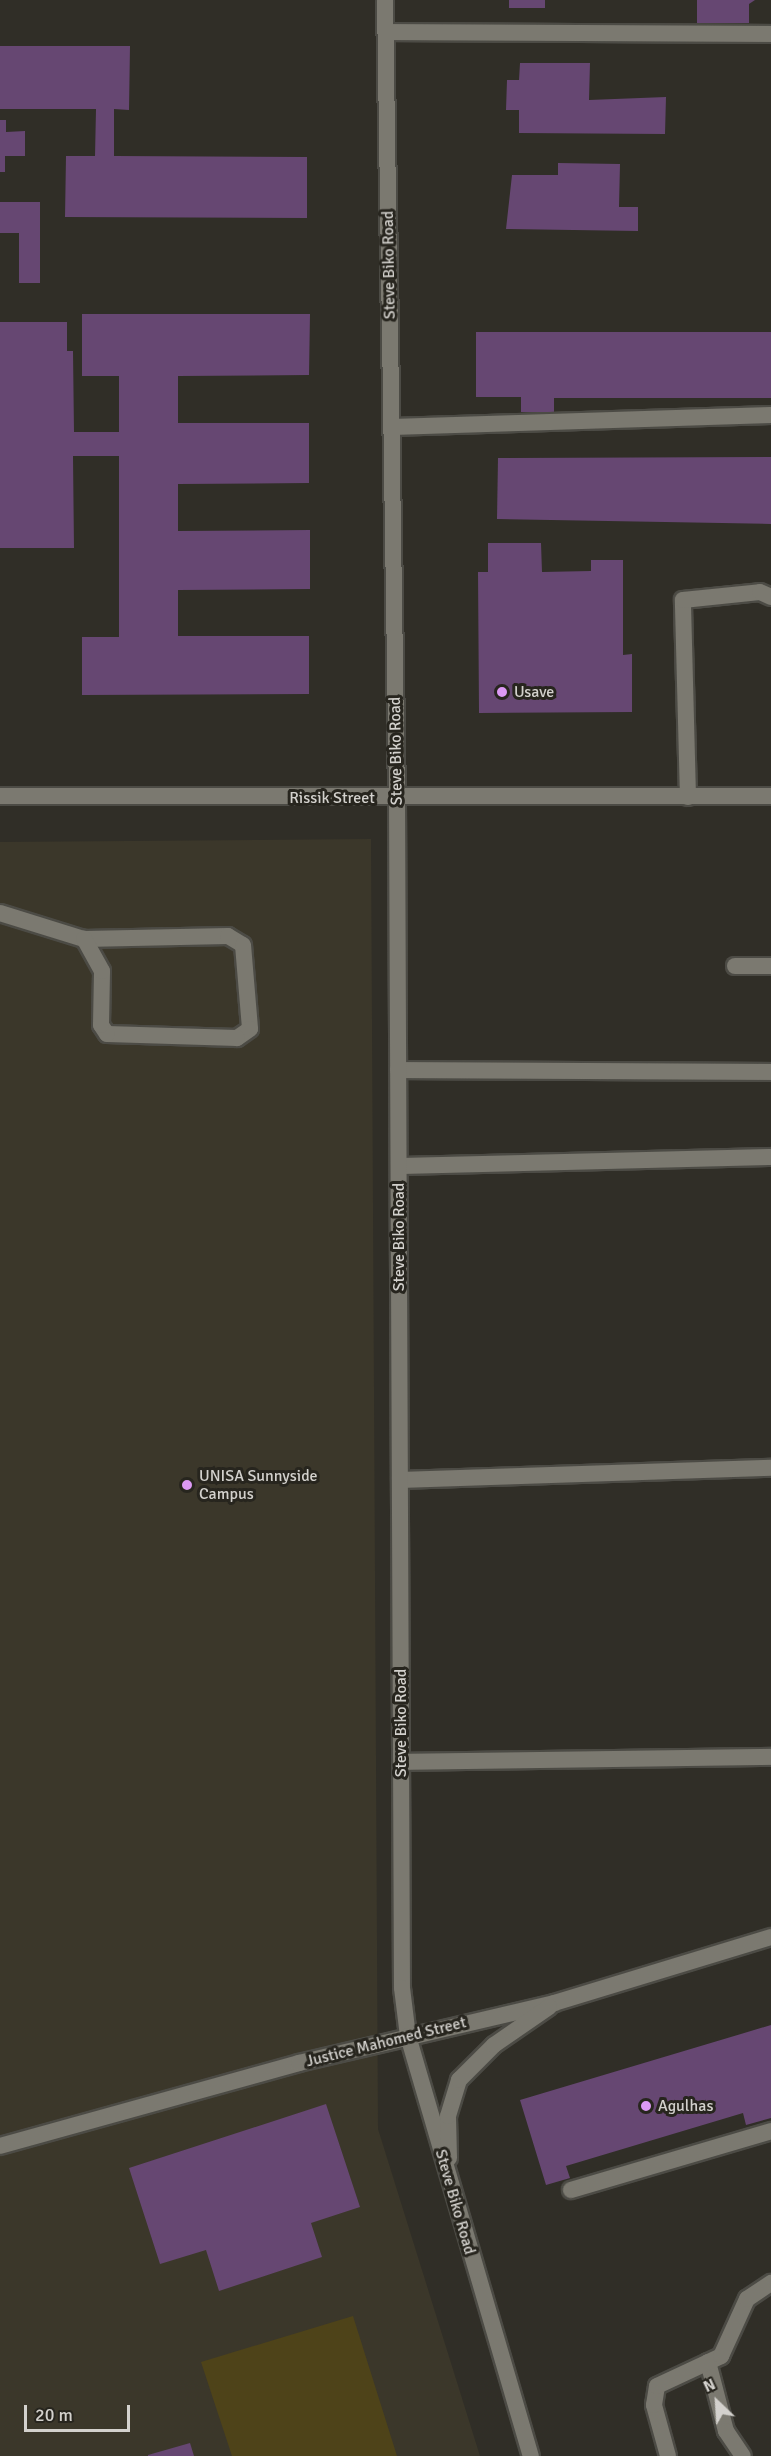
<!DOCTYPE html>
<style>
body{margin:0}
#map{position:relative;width:771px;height:2456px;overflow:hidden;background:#302e27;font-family:Signika,sans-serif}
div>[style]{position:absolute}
.built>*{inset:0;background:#3b372a}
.green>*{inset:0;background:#4e4319}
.building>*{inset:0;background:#664772}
.roads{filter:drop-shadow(2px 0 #4c4b45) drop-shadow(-2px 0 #4c4b45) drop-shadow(0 2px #4c4b45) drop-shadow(0 -2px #4c4b45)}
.service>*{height:16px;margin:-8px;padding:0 8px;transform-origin:8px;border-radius:8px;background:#7b7970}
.minor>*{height:16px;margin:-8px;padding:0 8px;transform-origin:8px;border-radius:8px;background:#7b7970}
.secondary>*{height:16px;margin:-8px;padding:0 8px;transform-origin:8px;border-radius:8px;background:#7b7970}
.dots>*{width:16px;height:16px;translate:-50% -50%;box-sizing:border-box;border:3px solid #27251e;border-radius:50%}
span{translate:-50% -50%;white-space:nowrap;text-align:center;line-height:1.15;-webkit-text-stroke:6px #27251e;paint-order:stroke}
.street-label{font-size:16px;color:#d3d1cd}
.poi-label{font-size:16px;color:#d3d1cd}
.left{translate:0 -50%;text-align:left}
.north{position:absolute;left:687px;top:2372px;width:60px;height:60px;-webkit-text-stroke:4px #27251e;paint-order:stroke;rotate:335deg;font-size:16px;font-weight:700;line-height:24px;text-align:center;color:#d3d1cd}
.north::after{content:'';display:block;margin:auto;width:21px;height:27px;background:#d3d1cd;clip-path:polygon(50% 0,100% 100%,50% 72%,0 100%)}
.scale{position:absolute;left:24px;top:2405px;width:106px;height:27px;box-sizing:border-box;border:3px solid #d3d1cd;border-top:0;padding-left:8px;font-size:18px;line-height:21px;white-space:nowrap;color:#d3d1cd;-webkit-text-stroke:4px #27251e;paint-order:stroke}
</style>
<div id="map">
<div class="built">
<i style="clip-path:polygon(371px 839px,378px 2129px,480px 2456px,0 2456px,0 842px)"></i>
</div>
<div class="green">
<i style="clip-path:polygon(353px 2316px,397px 2456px,232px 2456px,201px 2362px)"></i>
</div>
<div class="building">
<i style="clip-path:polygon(509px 0,545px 0,545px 8px,509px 8px)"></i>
<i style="clip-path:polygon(697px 0,755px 0,749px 4px,749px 23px,697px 23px)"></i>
<i style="clip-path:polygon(0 46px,130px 46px,129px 110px,114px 109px,114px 156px,307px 157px,307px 218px,65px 217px,66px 156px,95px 156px,96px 109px,0 109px)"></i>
<i style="clip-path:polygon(520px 63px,590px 63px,589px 100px,666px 97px,665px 134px,519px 133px,519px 110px,506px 110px,507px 80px,519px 80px)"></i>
<i style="clip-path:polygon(0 120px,6px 120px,6px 132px,25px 131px,25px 156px,5px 156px,5px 172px,0 172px)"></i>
<i style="clip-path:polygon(558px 163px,620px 164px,619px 207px,638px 207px,638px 231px,506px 229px,512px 175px,558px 175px)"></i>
<i style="clip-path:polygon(0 202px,40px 202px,40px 283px,19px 283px,19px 233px,0 233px)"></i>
<i style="clip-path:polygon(82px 314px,310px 314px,309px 375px,178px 376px,178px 423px,309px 423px,309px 483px,178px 484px,178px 531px,310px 530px,310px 589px,178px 590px,178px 636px,309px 636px,309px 694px,82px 695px,82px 637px,119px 637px,119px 456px,73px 456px,74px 548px,0 548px,0 322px,67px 322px,67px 351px,73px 351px,74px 432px,119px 432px,119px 376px,82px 376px)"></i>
<i style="clip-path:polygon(476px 332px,771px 332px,771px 398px,554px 398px,554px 412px,521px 412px,521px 397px,476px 397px)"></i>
<i style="clip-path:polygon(771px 457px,771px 524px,497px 519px,498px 458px)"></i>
<i style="clip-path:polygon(488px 543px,541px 543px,542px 572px,591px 571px,591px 560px,623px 560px,623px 655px,632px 654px,632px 712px,479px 713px,478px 572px,488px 572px)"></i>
<i style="clip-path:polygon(771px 2025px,771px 2118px,746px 2125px,743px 2113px,566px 2166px,570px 2178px,546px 2185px,520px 2100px)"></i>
<i style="clip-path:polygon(326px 2104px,360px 2207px,311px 2223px,322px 2257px,219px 2291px,206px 2250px,160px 2264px,129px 2168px)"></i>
<i style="clip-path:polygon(190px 2443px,194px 2456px,148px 2456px,148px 2455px)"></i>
</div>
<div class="roads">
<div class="service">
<i style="left:688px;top:797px;width:197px;rotate:-91.5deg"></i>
<i style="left:683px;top:600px;width:77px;rotate:-5.9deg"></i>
<i style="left:760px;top:592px;width:12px;rotate:24deg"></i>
<i style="left:0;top:913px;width:88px;rotate:17.2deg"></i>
<i style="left:84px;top:939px;width:144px;rotate:-1.2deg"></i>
<i style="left:228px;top:936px;width:17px;rotate:31deg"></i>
<i style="left:243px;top:945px;width:84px;rotate:85.2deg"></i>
<i style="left:250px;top:1029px;width:16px;rotate:145deg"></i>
<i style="left:237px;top:1038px;width:130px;rotate:-178.2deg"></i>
<i style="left:107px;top:1034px;width:11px;rotate:-124deg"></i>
<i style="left:101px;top:1025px;width:54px;rotate:-88.9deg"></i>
<i style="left:102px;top:971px;width:37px;rotate:-119deg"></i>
<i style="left:571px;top:2190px;width:209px;rotate:-16.4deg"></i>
<i style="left:708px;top:2362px;width:71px;rotate:75.4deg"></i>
<i style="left:726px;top:2431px;width:30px;rotate:56deg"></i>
</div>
<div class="minor">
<i style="left:386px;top:32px;width:385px;rotate:0.3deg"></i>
<i style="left:392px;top:427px;width:379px;rotate:-1.8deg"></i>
<i style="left:735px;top:966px;width:36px"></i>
<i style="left:398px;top:1070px;width:373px;rotate:0.3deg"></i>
<i style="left:399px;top:1166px;width:372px;rotate:-1.4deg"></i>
<i style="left:400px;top:1480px;width:371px;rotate:-1.9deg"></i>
<i style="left:401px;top:1762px;width:370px;rotate:-0.8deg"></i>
<i style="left:668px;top:2456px;width:53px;rotate:-105.4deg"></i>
<i style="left:654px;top:2405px;width:19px;rotate:-81deg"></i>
<i style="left:657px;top:2386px;width:71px;rotate:-25.1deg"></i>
<i style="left:721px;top:2356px;width:63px;rotate:-65.5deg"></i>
<i style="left:747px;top:2299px;width:29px;rotate:-34deg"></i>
</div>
<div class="secondary">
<i style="left:385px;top:0;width:798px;rotate:89.14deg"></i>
<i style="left:397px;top:798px;width:1190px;rotate:89.76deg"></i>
<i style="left:402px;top:1988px;width:48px;rotate:82.9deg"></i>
<i style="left:408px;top:2036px;width:438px;rotate:73.7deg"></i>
<i style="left:0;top:796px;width:771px"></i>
<i style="left:0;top:2146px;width:310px;rotate:-15.5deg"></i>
<i style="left:299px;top:2063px;width:262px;rotate:-13.2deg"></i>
<i style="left:554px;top:2003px;width:227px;rotate:-16.9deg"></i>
<i style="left:449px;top:2158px;width:42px;rotate:-91.4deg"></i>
<i style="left:448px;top:2116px;width:38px;rotate:-73deg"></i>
<i style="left:459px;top:2080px;width:49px;rotate:-45deg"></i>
<i style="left:494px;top:2045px;width:67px;rotate:-34.6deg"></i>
</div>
</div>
<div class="dots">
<i style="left:502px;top:692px;background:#dc99f4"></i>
<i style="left:187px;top:1485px;background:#dc99f4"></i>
<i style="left:646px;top:2106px;background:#dc99f4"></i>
</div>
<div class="street-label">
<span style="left:389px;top:265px;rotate:-91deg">Steve Biko Road</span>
<span style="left:396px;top:751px;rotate:-91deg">Steve Biko Road</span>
<span style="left:332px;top:798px">Rissik Street</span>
<span style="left:399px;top:1237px;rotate:-90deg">Steve Biko Road</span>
<span style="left:401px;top:1723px;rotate:-90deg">Steve Biko Road</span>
<span style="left:386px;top:2042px;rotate:-14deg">Justice Mahomed Street</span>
<span style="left:455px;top:2202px;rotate:74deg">Steve Biko Road</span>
</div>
<div class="poi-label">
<span class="left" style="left:514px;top:692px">Usave</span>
<span class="left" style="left:199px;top:1485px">UNISA Sunnyside<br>Campus</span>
<span class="left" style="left:658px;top:2106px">Agulhas</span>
</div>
<div class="north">N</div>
<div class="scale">20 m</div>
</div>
